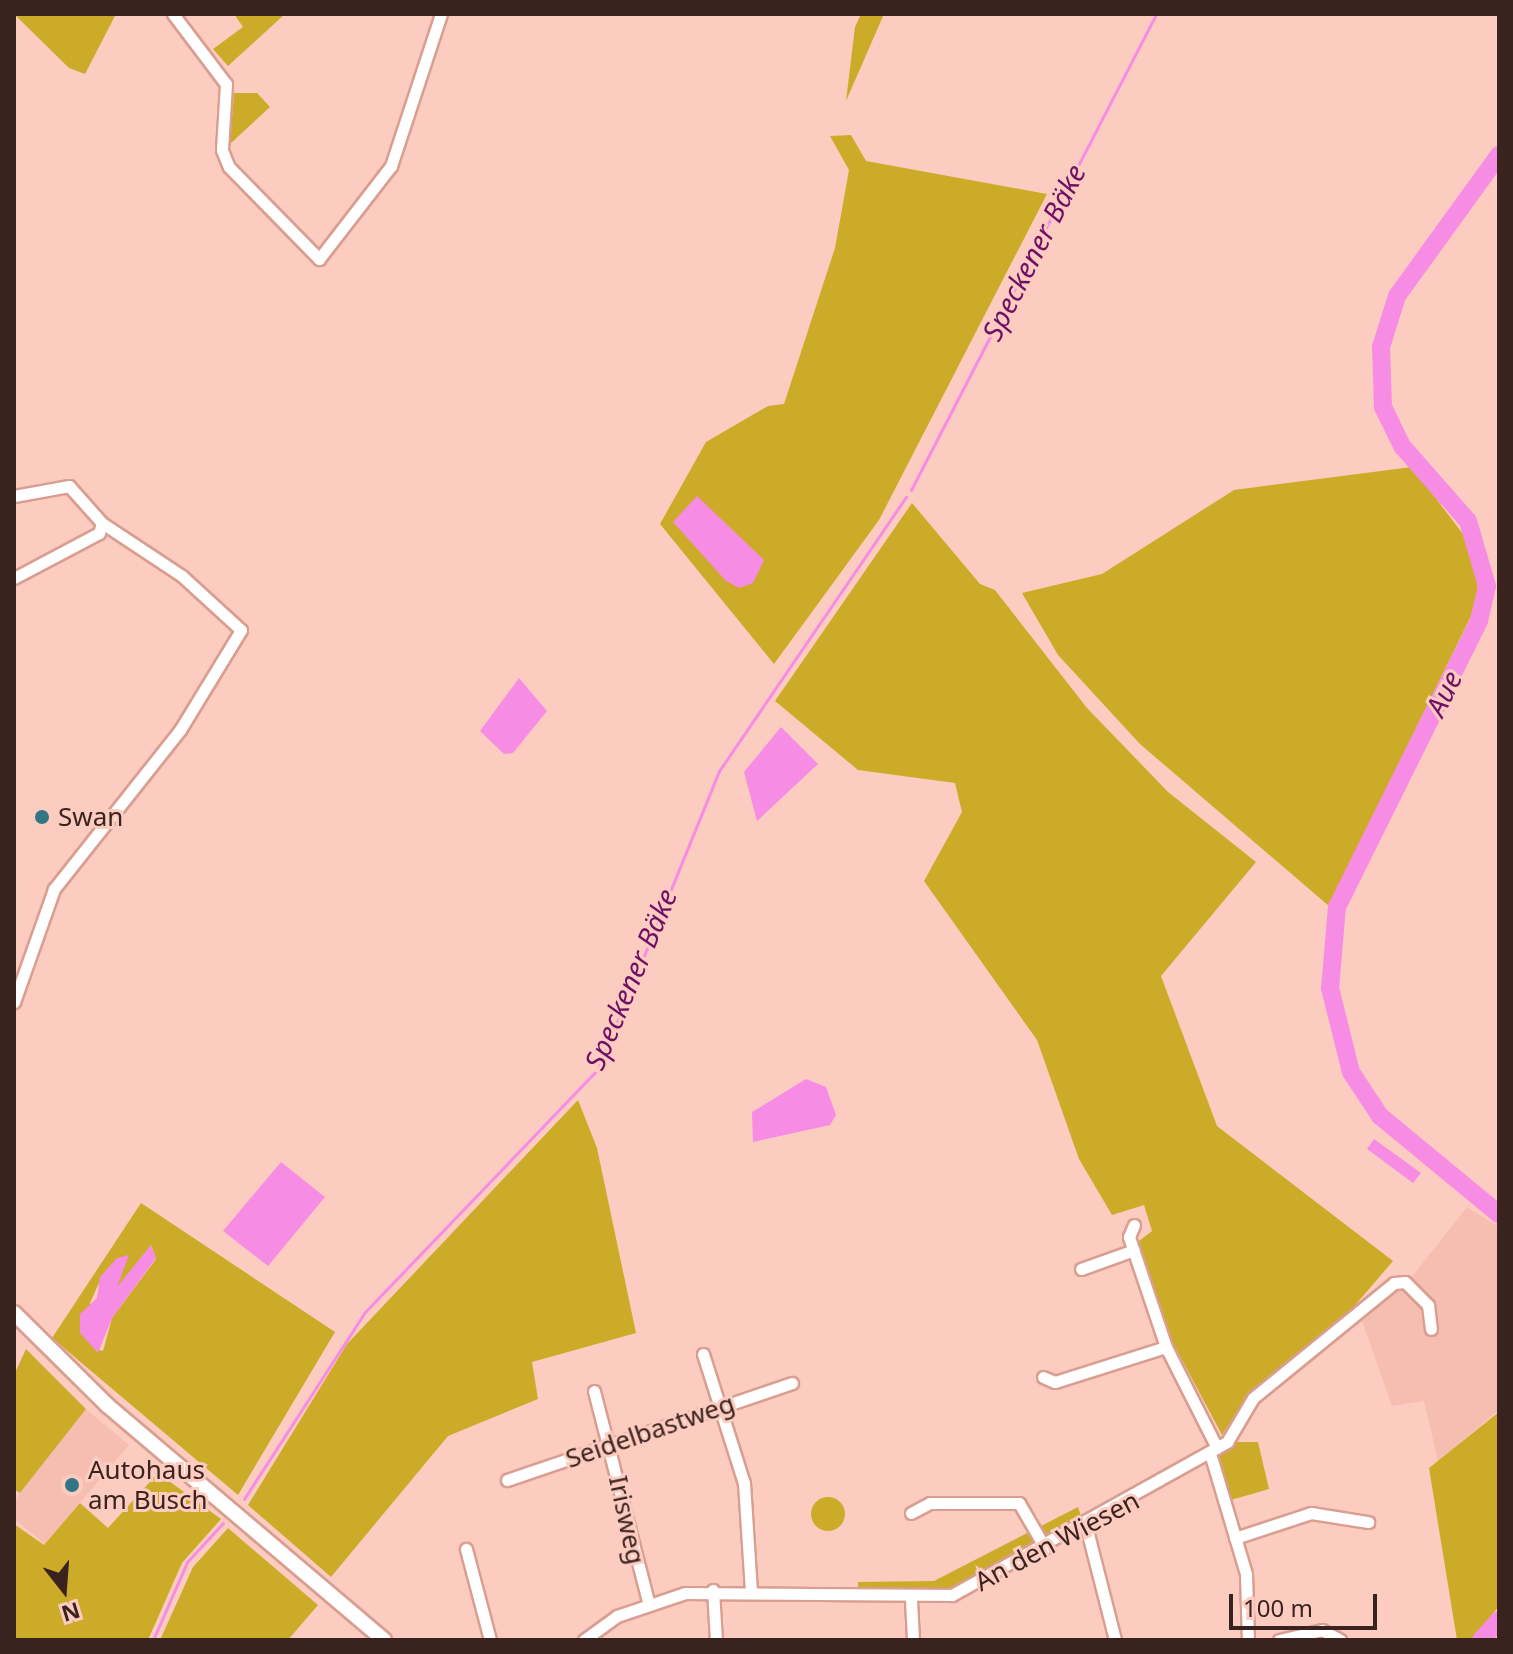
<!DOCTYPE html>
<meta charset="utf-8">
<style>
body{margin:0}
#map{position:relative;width:1513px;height:1654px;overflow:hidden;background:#fdccc0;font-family:"Noto Sans",sans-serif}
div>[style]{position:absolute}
.built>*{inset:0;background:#f6beb1}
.green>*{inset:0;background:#ccab28}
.round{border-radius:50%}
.water>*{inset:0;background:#f78ce4}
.stream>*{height:3px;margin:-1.5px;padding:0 1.5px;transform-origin:1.5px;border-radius:1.5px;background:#f78ce4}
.river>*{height:18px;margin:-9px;padding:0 9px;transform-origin:9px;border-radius:9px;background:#f78ce4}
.roads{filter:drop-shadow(2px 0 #d99e90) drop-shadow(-2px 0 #d99e90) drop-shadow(0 2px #d99e90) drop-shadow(0 -2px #d99e90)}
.minor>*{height:11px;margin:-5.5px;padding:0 5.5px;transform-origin:5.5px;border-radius:5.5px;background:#fff}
.major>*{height:14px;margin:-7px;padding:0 7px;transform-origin:7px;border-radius:7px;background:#fff}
.dots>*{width:22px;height:22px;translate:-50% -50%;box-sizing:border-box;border:4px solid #fdccc0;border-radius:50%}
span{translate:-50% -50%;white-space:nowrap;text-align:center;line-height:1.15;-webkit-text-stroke:6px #fdccc0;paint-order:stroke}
.poi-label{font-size:26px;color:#3a231e}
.left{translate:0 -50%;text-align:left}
.street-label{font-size:26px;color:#3a231e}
.water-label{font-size:28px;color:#701065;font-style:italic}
.frame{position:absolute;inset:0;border:16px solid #3a231e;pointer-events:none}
.north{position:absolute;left:24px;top:1550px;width:80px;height:80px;-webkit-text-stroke:6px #fdccc0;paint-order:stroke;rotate:163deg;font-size:22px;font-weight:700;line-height:32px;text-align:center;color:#3a231e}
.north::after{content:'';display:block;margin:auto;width:28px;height:36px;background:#3a231e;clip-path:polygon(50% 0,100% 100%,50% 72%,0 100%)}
.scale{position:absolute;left:1229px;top:1594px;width:148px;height:36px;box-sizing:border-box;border:4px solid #3a231e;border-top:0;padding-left:10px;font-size:24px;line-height:28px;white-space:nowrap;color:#3a231e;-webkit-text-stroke:6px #fdccc0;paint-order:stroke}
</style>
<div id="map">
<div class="built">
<i style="clip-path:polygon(1467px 1207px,1499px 1227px,1499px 1410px,1438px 1461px,1424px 1401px,1392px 1406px,1362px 1321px,1411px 1278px)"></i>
<i style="clip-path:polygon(86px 1409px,129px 1445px,45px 1544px,14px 1519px,14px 1501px)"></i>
</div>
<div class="green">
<i style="clip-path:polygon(14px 14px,116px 14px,85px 74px,69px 68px)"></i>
<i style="clip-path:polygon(234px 14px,285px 14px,228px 66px,213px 49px,243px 27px)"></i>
<i style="clip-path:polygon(861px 14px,884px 14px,846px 101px,855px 27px)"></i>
<i style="clip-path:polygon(234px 93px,257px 93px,270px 107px,230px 144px)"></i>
<i style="clip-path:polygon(851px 135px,866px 161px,1047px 194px,879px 520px,774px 664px,660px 524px,706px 442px,768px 406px,784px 404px,835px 248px,849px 170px,830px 136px)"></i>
<i style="clip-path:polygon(1412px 467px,1466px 538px,1478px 585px,1474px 610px,1329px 906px,1140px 744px,1058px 655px,1022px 593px,1102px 574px,1234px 490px)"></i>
<i style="clip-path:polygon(912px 503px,980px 584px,995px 590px,1087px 708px,1168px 792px,1256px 862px,1161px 976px,1217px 1126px,1393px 1261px,1351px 1310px,1249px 1393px,1222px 1435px,1172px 1341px,1139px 1241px,1152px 1231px,1144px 1205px,1112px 1215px,1079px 1159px,1037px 1040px,924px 881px,962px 812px,955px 783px,858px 770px,775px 701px)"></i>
<i style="clip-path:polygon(578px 1100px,597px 1148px,636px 1333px,532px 1362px,538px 1399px,448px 1436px,331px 1577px,248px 1505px,347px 1344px)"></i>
<i style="clip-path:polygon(evenodd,141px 1203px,335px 1332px,238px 1495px,52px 1338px,141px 1203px,151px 1245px,156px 1259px,112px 1318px,103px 1351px,96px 1349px,90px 1303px,99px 1283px,128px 1255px,115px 1288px,125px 1283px,151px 1245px)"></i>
<i style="clip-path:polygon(26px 1349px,86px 1409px,20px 1493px,14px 1489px,14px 1375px)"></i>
<i style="clip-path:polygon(1499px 1412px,1499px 1606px,1472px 1640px,1457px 1640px,1429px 1468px)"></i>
<i style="clip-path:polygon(1234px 1442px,1258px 1442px,1269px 1489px,1231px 1500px,1218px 1455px)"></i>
<i style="clip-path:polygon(158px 1473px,221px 1519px,182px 1563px,148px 1640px,14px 1640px,14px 1524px,44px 1545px,80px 1503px,108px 1528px)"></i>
<i class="round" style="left:811px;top:1497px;width:34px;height:34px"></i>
<i style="clip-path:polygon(1078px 1507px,1083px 1523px,956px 1589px,858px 1592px,858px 1582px,934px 1581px)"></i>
<i style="clip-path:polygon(228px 1528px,318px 1605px,288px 1640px,160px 1640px,193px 1567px)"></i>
</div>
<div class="water">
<i style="clip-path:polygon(697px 496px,764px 560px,753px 583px,739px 588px,726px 581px,673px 522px)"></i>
<i style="clip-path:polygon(519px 678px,547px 711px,513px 753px,504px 754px,480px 731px)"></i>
<i style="clip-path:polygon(781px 727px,818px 764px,757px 821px,744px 772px)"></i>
<i style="clip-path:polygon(806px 1079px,826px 1087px,836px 1115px,830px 1125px,753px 1142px,752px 1112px)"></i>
<i style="clip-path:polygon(1374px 1139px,1421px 1173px,1413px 1183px,1367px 1149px)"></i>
<i style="clip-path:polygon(281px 1162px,325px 1197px,268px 1266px,223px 1231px)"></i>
<i style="clip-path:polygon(151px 1245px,156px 1258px,112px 1318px,98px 1353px,80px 1333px,80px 1314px,97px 1298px,100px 1277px,117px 1258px,129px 1255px,117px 1287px)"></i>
</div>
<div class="stream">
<i style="left:911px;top:490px;width:535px;rotate:-62.76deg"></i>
<i style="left:244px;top:1499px;width:223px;rotate:-57.1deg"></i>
<i style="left:365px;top:1312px;width:337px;rotate:-46.2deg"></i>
<i style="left:598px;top:1069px;width:322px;rotate:-67.9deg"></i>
<i style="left:719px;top:771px;width:332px;rotate:-55.7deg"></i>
<i style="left:153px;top:1640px;width:85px;rotate:-66.4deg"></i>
<i style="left:187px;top:1562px;width:53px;rotate:-47.3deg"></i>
</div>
<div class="river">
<i style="left:1499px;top:155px;width:174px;rotate:125.9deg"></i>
<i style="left:1397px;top:296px;width:53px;rotate:107.4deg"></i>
<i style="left:1381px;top:347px;width:60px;rotate:88.1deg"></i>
<i style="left:1383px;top:407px;width:43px;rotate:64deg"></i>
<i style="left:1402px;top:446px;width:100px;rotate:48.7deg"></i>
<i style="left:1468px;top:521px;width:68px;rotate:73.7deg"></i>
<i style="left:1487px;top:586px;width:36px;rotate:103deg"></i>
<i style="left:1479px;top:621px;width:319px;rotate:116.4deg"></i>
<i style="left:1337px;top:907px;width:81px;rotate:94.9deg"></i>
<i style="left:1330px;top:988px;width:87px;rotate:76deg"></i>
<i style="left:1351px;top:1072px;width:53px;rotate:56.6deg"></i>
<i style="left:1380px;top:1116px;width:154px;rotate:39.5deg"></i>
<i style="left:1481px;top:1640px;width:27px;rotate:-48deg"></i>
</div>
<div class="roads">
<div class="minor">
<i style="left:173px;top:14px;width:88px;rotate:52.9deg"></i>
<i style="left:226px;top:84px;width:66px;rotate:93.5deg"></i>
<i style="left:222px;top:150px;width:18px;rotate:68deg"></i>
<i style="left:229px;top:167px;width:129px;rotate:45.6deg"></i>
<i style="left:319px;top:259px;width:118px;rotate:-52.3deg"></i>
<i style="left:391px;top:166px;width:160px;rotate:-71.8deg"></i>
<i style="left:14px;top:496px;width:56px;rotate:-10.3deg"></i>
<i style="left:69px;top:486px;width:50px;rotate:48.3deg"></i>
<i style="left:102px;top:523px;width:96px;rotate:33.5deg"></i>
<i style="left:182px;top:576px;width:80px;rotate:42.5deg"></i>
<i style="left:241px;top:630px;width:117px;rotate:121.4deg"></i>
<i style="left:180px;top:730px;width:203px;rotate:128.4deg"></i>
<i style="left:54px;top:889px;width:120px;rotate:109.5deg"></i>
<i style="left:14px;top:578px;width:96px;rotate:-27.9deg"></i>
<i style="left:99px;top:533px;width:10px;rotate:-73deg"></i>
<i style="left:1134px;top:1225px;width:13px;rotate:113deg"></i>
<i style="left:1129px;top:1237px;width:116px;rotate:71.4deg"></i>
<i style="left:1166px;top:1347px;width:113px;rotate:63.2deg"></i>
<i style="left:1081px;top:1269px;width:56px;rotate:-19.7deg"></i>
<i style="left:703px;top:1354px;width:135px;rotate:72.4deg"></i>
<i style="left:744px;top:1483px;width:107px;rotate:86.3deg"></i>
<i style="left:1043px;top:1377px;width:13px;rotate:23deg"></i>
<i style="left:1055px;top:1382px;width:116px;rotate:-17.5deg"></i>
<i style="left:594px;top:1391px;width:218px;rotate:75.6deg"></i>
<i style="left:1210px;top:1453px;width:126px;rotate:73.4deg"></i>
<i style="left:1246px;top:1574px;width:66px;rotate:88.3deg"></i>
<i style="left:507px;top:1480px;width:301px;rotate:-18.8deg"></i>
<i style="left:911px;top:1513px;width:21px;rotate:-28deg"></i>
<i style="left:930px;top:1503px;width:89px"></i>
<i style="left:1019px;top:1503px;width:52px;rotate:60deg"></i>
<i style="left:1086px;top:1526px;width:118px;rotate:75.7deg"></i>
<i style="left:1235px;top:1538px;width:80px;rotate:-18.2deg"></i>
<i style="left:1311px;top:1513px;width:58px;rotate:9deg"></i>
<i style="left:466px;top:1549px;width:94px;rotate:75.2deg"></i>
<i style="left:713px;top:1590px;width:50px;rotate:86.6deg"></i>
<i style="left:911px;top:1600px;width:40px;rotate:87.1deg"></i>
<i style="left:584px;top:1640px;width:41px;rotate:-36deg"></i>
<i style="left:617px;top:1616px;width:72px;rotate:-18.7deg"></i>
<i style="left:685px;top:1593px;width:267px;rotate:0.4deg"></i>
<i style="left:952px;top:1595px;width:315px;rotate:-29.1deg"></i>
<i style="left:1227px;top:1442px;width:51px;rotate:-59.4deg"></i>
<i style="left:1253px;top:1398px;width:182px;rotate:-39.2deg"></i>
<i style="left:1394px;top:1283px;width:11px;rotate:-5deg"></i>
<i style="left:1405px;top:1282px;width:33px;rotate:45deg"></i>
<i style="left:1428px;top:1305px;width:24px;rotate:83deg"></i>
<i style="left:1279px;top:1640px;width:44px;rotate:-13.1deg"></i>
<i style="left:1322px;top:1630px;width:21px;rotate:29deg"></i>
</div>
<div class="major">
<i style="left:14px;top:1313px;width:131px;rotate:44.7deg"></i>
<i style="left:107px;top:1405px;width:363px;rotate:40.3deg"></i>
</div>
</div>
<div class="dots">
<i style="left:42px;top:817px;background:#327685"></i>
<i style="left:72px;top:1485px;background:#327685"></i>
</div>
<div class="poi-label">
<span class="left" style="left:58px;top:817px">Swan</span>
<span class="left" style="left:88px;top:1485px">Autohaus<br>am Busch</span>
</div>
<div class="street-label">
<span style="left:650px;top:1431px;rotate:-19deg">Seidelbastweg</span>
<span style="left:627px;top:1520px;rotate:78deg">Irisweg</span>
<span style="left:1057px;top:1541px;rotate:-28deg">An den Wiesen</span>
</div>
<div class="water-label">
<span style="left:1033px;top:252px;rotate:-63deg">Speckener Bäke</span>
<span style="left:1443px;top:693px;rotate:-64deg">Aue</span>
<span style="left:630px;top:979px;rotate:-67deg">Speckener Bäke</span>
</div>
<div class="frame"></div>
<div class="north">N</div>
<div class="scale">100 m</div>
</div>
